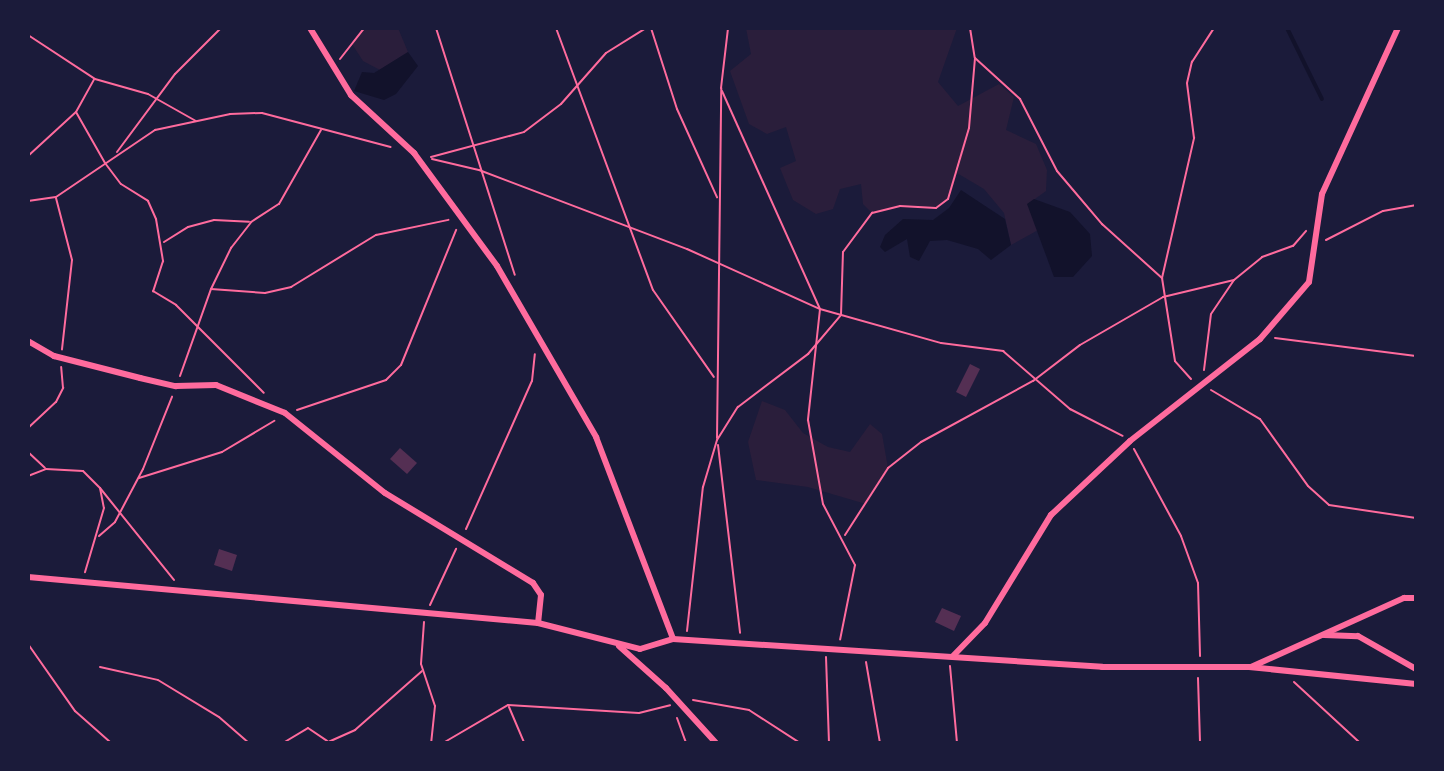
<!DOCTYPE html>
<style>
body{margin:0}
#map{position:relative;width:1444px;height:771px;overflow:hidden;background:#1b1b3a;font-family:"Exo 2",sans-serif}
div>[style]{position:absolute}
.green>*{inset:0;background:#2a1e3b}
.water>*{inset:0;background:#12122b}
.stream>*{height:4px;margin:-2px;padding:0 2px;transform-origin:2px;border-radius:2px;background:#12122b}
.building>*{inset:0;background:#542f53}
.path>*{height:2px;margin:-1px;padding:0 1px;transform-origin:1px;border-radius:1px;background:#ff6b9d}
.minor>*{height:6px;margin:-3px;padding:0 3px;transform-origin:3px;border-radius:3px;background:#ff6b9d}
span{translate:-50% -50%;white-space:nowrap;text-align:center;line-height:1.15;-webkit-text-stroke:6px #1b1b3a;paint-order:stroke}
.frame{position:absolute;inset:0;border:30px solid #1b1b3a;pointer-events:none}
</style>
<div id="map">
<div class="green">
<i style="clip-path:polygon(364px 28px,398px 28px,408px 52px,380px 70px,363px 61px,352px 44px)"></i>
<i style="clip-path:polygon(746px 28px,957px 28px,938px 82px,958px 106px,999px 84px,1014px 97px,1006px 130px,1036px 144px,1047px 170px,1046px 191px,1028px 204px,1040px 229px,1011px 245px,1004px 213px,984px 189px,957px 173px,948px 199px,936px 208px,900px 206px,872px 213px,863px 204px,861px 184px,840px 189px,833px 209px,816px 214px,793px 200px,780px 168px,796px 161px,786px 127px,767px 134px,749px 124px,730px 71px,751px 54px)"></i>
<i style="clip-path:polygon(762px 401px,785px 410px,803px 433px,828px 447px,850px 452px,870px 424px,882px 434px,888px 468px,866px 504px,808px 487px,756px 480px,748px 442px)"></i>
</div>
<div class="water">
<i style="clip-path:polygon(408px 52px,418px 66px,396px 94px,384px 100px,354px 91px,362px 72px,374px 73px)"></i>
<i style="clip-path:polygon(961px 190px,1005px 219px,1011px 245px,991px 260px,978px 249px,947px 240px,930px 241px,919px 261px,910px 257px,907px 239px,885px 252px,880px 247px,885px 235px,903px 219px,933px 220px,949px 208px)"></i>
<i style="clip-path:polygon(1034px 199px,1070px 212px,1090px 234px,1092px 256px,1073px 277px,1054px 277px,1027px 204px)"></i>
</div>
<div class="stream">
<i style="left:1287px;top:28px;width:79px;rotate:63.8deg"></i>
</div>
<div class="building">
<i style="clip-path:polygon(970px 364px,980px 369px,966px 397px,956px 392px)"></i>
<i style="clip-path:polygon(400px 448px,417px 463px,407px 474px,390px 459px)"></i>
<i style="clip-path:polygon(219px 549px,237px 555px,232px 571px,214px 565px)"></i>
<i style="clip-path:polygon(942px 608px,961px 616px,954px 631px,935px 622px)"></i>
</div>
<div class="path">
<i style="left:436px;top:28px;width:259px;rotate:72.3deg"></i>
<i style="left:556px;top:28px;width:279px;rotate:69.7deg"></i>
<i style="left:653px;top:290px;width:106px;rotate:55deg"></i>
<i style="left:651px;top:28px;width:85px;rotate:72.2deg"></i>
<i style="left:677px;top:109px;width:97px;rotate:65.6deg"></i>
<i style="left:970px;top:28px;width:30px;rotate:81deg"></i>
<i style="left:975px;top:58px;width:61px;rotate:42.3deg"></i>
<i style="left:1020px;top:99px;width:81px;rotate:62.8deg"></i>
<i style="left:1057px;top:171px;width:70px;rotate:49.7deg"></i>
<i style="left:1102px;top:224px;width:81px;rotate:42deg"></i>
<i style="left:28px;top:35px;width:80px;rotate:33.3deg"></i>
<i style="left:95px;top:79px;width:55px;rotate:15.8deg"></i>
<i style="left:148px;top:94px;width:55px;rotate:29.4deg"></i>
<i style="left:340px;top:59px;width:39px;rotate:-52deg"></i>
<i style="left:722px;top:91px;width:239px;rotate:65.8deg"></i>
<i style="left:820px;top:309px;width:112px;rotate:96.2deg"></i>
<i style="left:808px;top:420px;width:85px;rotate:79.9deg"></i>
<i style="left:823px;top:504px;width:69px;rotate:62.3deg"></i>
<i style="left:855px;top:565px;width:76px;rotate:101.3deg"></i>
<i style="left:76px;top:112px;width:59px;rotate:60.4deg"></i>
<i style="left:105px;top:163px;width:26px;rotate:53deg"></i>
<i style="left:121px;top:184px;width:32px;rotate:32deg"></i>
<i style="left:148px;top:201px;width:20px;rotate:66deg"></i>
<i style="left:156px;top:219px;width:43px;rotate:80.5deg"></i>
<i style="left:163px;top:261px;width:32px;rotate:108deg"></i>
<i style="left:153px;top:291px;width:27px;rotate:31deg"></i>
<i style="left:176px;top:305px;width:124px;rotate:45deg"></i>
<i style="left:117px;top:152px;width:97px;rotate:-53.4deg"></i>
<i style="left:175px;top:74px;width:65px;rotate:-45deg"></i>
<i style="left:28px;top:156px;width:65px;rotate:-42.5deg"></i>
<i style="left:76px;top:112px;width:37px;rotate:-61deg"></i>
<i style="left:431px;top:157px;width:96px;rotate:-15deg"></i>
<i style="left:524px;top:132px;width:46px;rotate:-37.1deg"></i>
<i style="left:561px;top:104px;width:68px;rotate:-48.6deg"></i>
<i style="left:606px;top:53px;width:47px;rotate:-32deg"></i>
<i style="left:432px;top:159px;width:48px;rotate:13.2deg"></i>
<i style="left:479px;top:170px;width:222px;rotate:20.8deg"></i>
<i style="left:687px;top:249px;width:146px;rotate:24.3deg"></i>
<i style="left:820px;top:309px;width:126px;rotate:15.7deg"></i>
<i style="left:941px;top:343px;width:63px;rotate:7.4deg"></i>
<i style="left:1003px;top:351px;width:89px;rotate:40.9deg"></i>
<i style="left:1070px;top:409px;width:59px;rotate:27deg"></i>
<i style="left:56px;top:198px;width:64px;rotate:75.5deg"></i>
<i style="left:72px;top:260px;width:90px;rotate:96.4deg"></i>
<i style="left:28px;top:201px;width:28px;rotate:-8deg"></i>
<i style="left:56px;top:197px;width:120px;rotate:-34.1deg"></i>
<i style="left:155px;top:130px;width:77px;rotate:-12deg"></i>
<i style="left:230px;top:114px;width:32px;rotate:-2deg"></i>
<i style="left:262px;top:113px;width:133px;rotate:14.8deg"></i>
<i style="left:1326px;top:240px;width:64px;rotate:-27deg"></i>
<i style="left:1383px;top:211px;width:34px;rotate:-10deg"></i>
<i style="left:164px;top:242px;width:28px;rotate:-32deg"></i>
<i style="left:188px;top:227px;width:27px;rotate:-15deg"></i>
<i style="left:214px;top:220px;width:35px;rotate:3deg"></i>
<i style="left:211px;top:289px;width:54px;rotate:4.2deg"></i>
<i style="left:265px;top:293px;width:27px;rotate:-13deg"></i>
<i style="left:291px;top:287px;width:100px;rotate:-31.5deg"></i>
<i style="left:376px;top:235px;width:74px;rotate:-11.8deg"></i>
<i style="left:1275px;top:338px;width:142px;rotate:7.3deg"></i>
<i style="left:1204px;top:370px;width:56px;rotate:-82.9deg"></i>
<i style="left:1211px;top:314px;width:41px;rotate:-55.9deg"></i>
<i style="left:1234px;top:280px;width:36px;rotate:-39deg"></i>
<i style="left:1262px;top:257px;width:33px;rotate:-20deg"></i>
<i style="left:1293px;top:246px;width:20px;rotate:-49deg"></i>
<i style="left:180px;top:376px;width:92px;rotate:-70.4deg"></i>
<i style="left:211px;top:289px;width:46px;rotate:-64deg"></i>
<i style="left:231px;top:248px;width:33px;rotate:-52deg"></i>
<i style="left:251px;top:222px;width:33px;rotate:-33deg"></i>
<i style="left:279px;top:204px;width:85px;rotate:-60.4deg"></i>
<i style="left:1191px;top:379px;width:24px;rotate:-132deg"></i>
<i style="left:1175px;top:361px;width:84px;rotate:-98.9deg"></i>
<i style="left:1162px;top:278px;width:144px;rotate:-77.1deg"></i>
<i style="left:1194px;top:138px;width:55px;rotate:-97.3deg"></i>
<i style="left:1187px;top:83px;width:22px;rotate:-77deg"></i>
<i style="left:1192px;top:62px;width:40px;rotate:-57.1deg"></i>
<i style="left:1211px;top:390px;width:57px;rotate:30.6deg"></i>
<i style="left:1260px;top:419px;width:82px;rotate:54.4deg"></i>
<i style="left:1308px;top:486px;width:28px;rotate:42deg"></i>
<i style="left:1329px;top:505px;width:88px;rotate:8.5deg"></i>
<i style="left:297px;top:410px;width:94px;rotate:-18.6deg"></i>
<i style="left:386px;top:380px;width:21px;rotate:-45deg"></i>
<i style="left:401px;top:365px;width:146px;rotate:-67.8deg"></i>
<i style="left:28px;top:428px;width:38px;rotate:-43deg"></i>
<i style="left:56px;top:402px;width:16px;rotate:-63deg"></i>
<i style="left:63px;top:388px;width:21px;rotate:-95deg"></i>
<i style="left:717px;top:438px;width:350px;rotate:-89.3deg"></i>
<i style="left:721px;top:88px;width:60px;rotate:-83.3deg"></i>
<i style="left:718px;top:445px;width:189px;rotate:83.3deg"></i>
<i style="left:1134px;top:449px;width:99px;rotate:61.6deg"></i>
<i style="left:1181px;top:536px;width:50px;rotate:70.1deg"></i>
<i style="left:1198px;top:583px;width:73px;rotate:88.4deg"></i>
<i style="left:28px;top:452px;width:23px;rotate:43deg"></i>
<i style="left:28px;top:476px;width:19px;rotate:-21deg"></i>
<i style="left:46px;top:469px;width:37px;rotate:3deg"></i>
<i style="left:83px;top:471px;width:24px;rotate:45deg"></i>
<i style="left:100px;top:488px;width:20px;rotate:79deg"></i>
<i style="left:104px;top:508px;width:67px;rotate:106.5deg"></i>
<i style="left:139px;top:478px;width:87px;rotate:-17.4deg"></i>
<i style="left:222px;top:452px;width:61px;rotate:-30.8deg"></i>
<i style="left:100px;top:488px;width:118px;rotate:51.2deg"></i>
<i style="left:466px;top:529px;width:162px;rotate:-66deg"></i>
<i style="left:532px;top:381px;width:27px;rotate:-84deg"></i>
<i style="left:845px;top:535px;width:80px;rotate:-57.3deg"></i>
<i style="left:888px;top:468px;width:42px;rotate:-38.2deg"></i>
<i style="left:921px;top:442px;width:128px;rotate:-28.6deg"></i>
<i style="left:1033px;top:381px;width:59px;rotate:-37.5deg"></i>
<i style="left:1080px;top:345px;width:96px;rotate:-30deg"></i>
<i style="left:1163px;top:297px;width:73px;rotate:-13.5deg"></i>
<i style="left:99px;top:536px;width:21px;rotate:-41deg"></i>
<i style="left:115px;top:522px;width:60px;rotate:-62.2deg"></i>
<i style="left:143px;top:469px;width:78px;rotate:-68.1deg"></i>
<i style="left:430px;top:605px;width:62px;rotate:-65.1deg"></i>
<i style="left:424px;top:622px;width:42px;rotate:94.1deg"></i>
<i style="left:421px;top:664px;width:44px;rotate:71.6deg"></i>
<i style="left:435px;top:706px;width:37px;rotate:96deg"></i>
<i style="left:687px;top:631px;width:145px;rotate:-83.7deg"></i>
<i style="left:703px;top:487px;width:49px;rotate:-73.4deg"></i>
<i style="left:717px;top:440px;width:39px;rotate:-58deg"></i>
<i style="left:738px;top:407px;width:88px;rotate:-37.1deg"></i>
<i style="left:808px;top:354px;width:51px;rotate:-49.8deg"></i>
<i style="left:841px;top:315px;width:63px;rotate:-88.2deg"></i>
<i style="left:843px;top:252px;width:49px;rotate:-53.4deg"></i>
<i style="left:872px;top:213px;width:29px;rotate:-14deg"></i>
<i style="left:900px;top:206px;width:36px;rotate:3deg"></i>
<i style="left:936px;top:208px;width:15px;rotate:-37deg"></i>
<i style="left:948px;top:199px;width:74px;rotate:-73.5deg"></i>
<i style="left:969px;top:128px;width:70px;rotate:-85.1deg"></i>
<i style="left:28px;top:644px;width:82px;rotate:55deg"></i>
<i style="left:75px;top:711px;width:48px;rotate:41.6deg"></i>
<i style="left:826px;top:657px;width:86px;rotate:88deg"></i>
<i style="left:866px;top:662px;width:82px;rotate:80.2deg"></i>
<i style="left:950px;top:666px;width:77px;rotate:84.8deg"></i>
<i style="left:100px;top:667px;width:59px;rotate:12.6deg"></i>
<i style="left:158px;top:680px;width:71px;rotate:31.2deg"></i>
<i style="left:219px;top:717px;width:40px;rotate:41deg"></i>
<i style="left:1198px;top:678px;width:65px;rotate:88.2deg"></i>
<i style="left:1294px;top:682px;width:90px;rotate:42.7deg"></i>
<i style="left:693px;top:700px;width:57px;rotate:10.1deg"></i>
<i style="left:749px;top:710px;width:61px;rotate:32.9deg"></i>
<i style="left:509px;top:707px;width:39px;rotate:67deg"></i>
<i style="left:677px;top:718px;width:27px;rotate:70deg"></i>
<i style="left:283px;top:743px;width:29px;rotate:-31deg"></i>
<i style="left:308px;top:728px;width:23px;rotate:34deg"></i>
<i style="left:326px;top:743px;width:32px;rotate:-24deg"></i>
<i style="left:355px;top:730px;width:89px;rotate:-41.4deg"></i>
<i style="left:443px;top:743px;width:75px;rotate:-30.3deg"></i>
<i style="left:508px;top:705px;width:131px;rotate:3.5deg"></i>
<i style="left:639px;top:713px;width:32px;rotate:-14deg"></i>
</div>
<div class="minor">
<i style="left:310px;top:28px;width:79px;rotate:58.5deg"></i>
<i style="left:351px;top:95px;width:86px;rotate:42.6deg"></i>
<i style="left:414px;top:153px;width:140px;rotate:53.7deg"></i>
<i style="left:497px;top:266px;width:198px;rotate:59.9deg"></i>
<i style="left:596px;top:437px;width:216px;rotate:69.1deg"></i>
<i style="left:28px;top:341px;width:30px;rotate:30deg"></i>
<i style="left:54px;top:356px;width:89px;rotate:14.3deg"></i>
<i style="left:140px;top:378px;width:37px;rotate:13deg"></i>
<i style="left:176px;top:386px;width:40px;rotate:-1.4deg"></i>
<i style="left:216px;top:385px;width:74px;rotate:22.1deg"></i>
<i style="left:285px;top:413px;width:128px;rotate:38.7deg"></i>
<i style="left:385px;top:493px;width:173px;rotate:31.3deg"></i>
<i style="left:533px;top:583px;width:14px;rotate:56deg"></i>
<i style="left:541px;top:595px;width:28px;rotate:96deg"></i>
<i style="left:28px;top:577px;width:512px;rotate:5.15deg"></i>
<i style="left:538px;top:623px;width:105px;rotate:14.3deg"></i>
<i style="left:640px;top:649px;width:34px;rotate:-17deg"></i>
<i style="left:673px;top:639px;width:430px;rotate:3.7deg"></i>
<i style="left:1102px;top:667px;width:147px"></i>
<i style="left:1249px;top:667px;width:168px;rotate:5.8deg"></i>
<i style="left:1324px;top:635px;width:34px;rotate:2deg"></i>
<i style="left:1358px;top:636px;width:67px;rotate:29.6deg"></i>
<i style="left:619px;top:646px;width:63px;rotate:41.8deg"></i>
<i style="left:666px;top:688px;width:74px;rotate:47.7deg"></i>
<i style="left:953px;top:656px;width:46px;rotate:-45.9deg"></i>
<i style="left:985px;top:623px;width:127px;rotate:-58.6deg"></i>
<i style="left:1051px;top:515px;width:108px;rotate:-43.1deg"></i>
<i style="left:1130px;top:441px;width:165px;rotate:-38.1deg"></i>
<i style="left:1260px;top:339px;width:75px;rotate:-49.3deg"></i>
<i style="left:1309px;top:282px;width:89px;rotate:-81.6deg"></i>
<i style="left:1322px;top:194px;width:183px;rotate:-65.4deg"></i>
<i style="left:1251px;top:667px;width:168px;rotate:-24.3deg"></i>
<i style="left:1404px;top:598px;width:12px"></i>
</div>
<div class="frame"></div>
</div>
